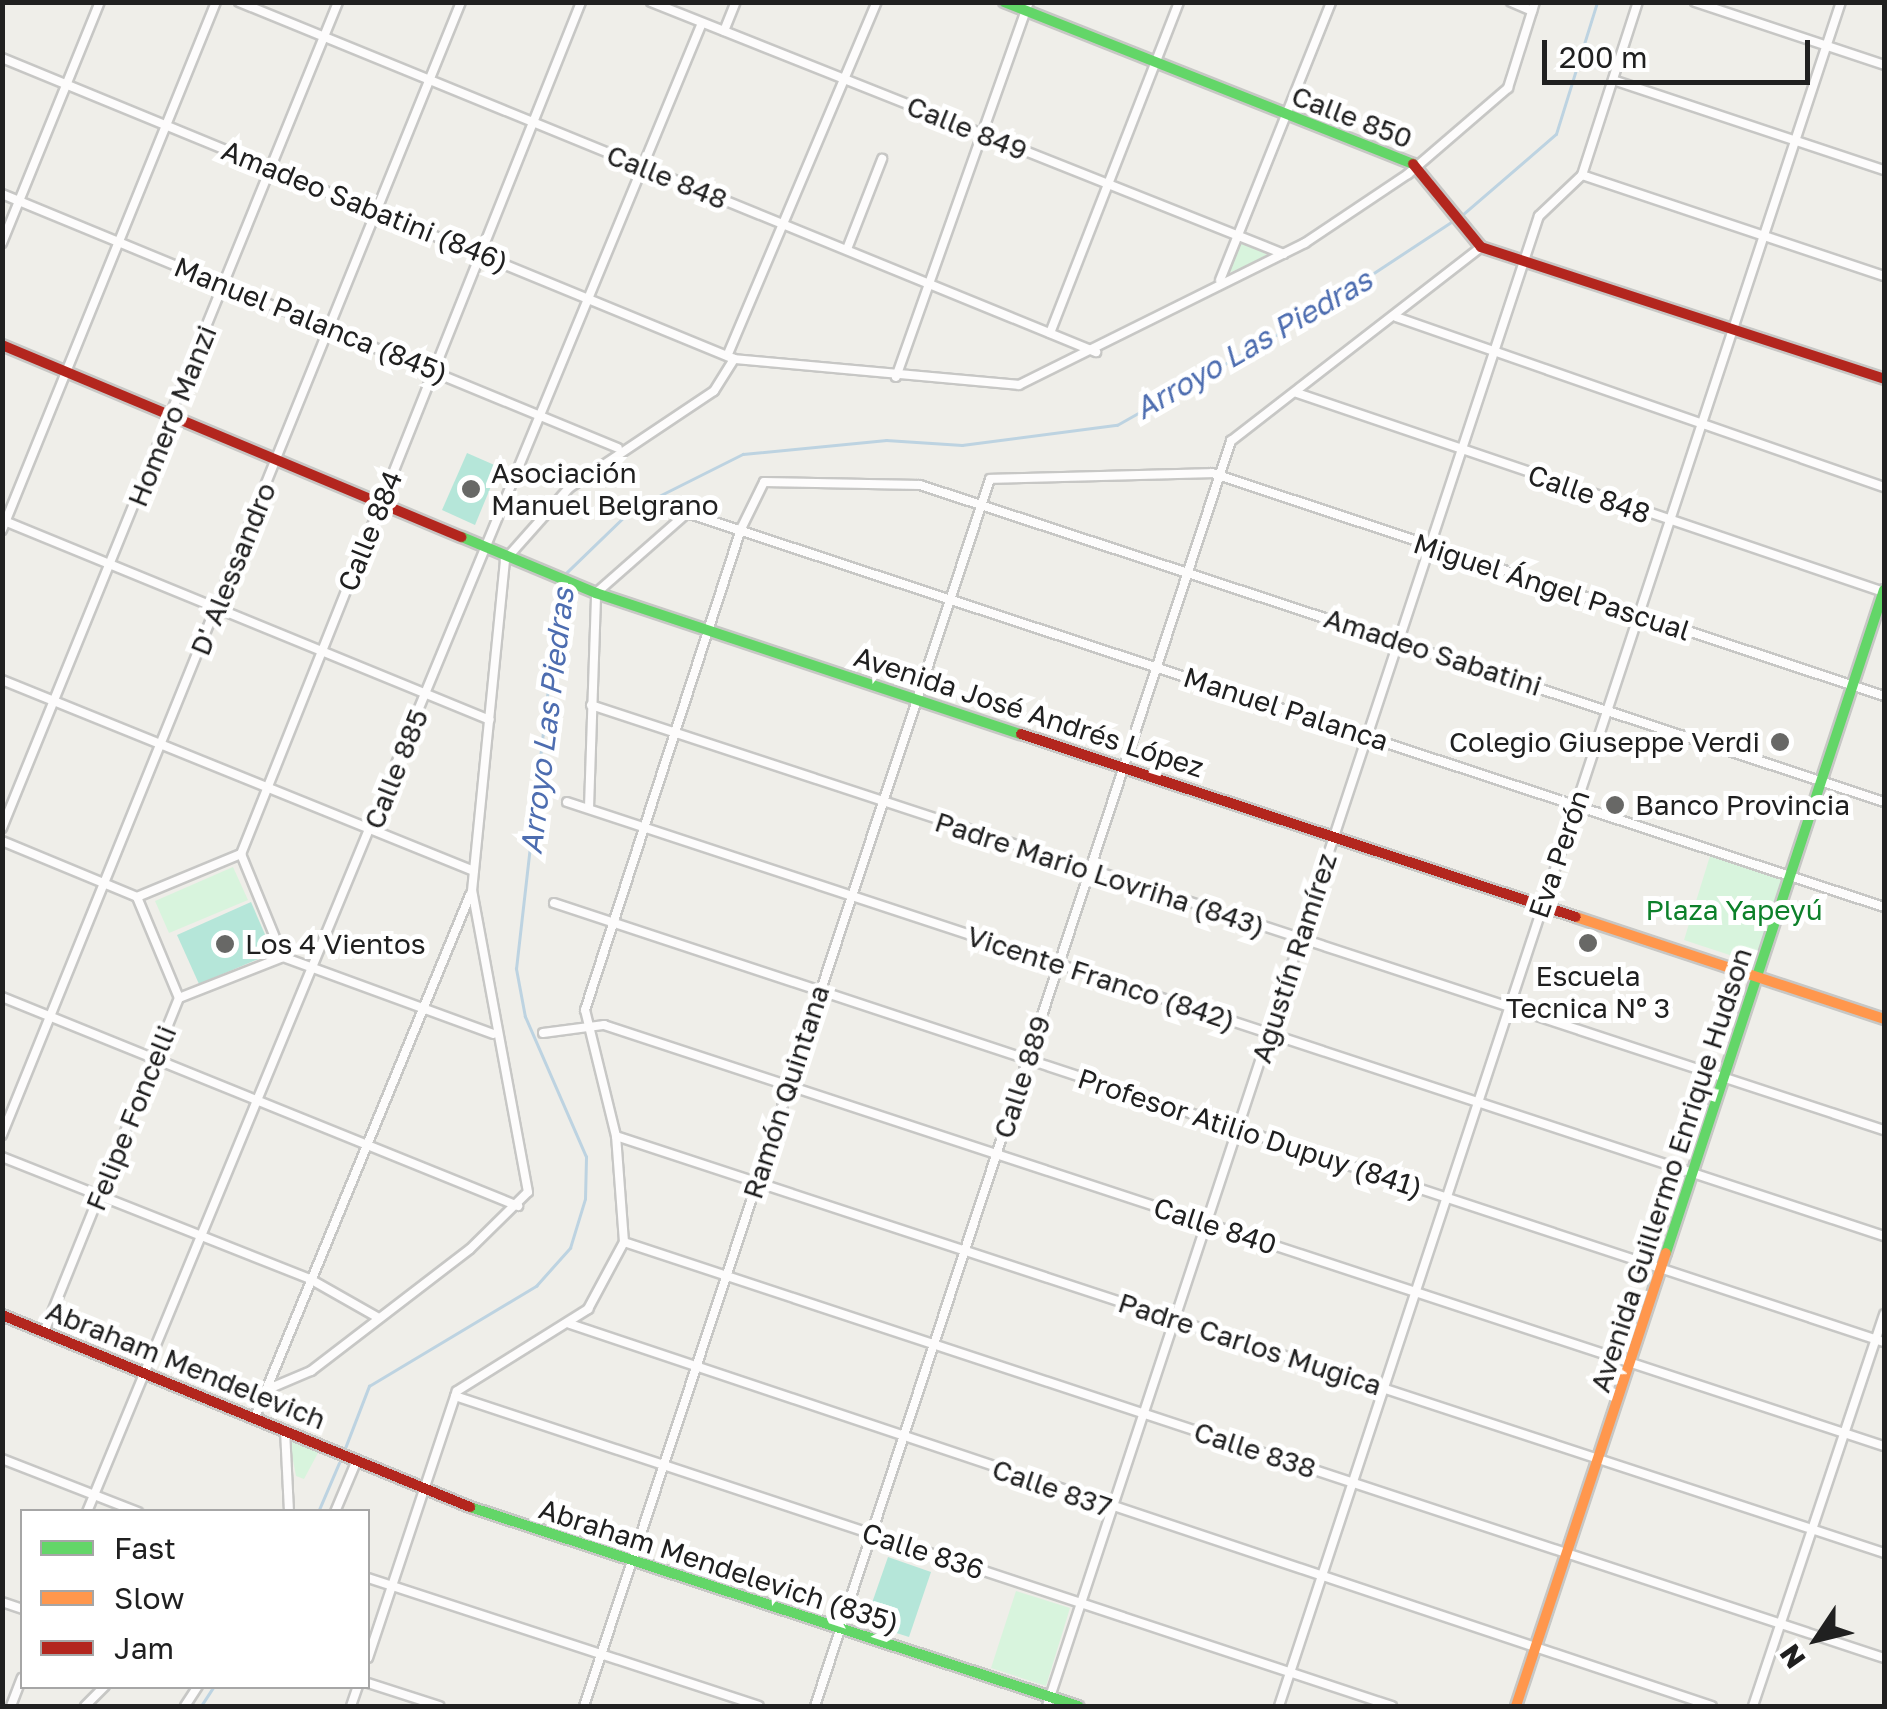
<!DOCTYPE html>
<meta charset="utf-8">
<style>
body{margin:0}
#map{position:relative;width:1887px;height:1709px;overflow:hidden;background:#efeee9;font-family:"Golos Text",sans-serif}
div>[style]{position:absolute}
.park>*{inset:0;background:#d8f4dd}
.pitch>*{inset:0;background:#b5e6d9}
.stream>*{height:2.5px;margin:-1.25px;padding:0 1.25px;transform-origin:1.25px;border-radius:1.25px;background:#bdd3e1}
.roads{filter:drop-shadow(2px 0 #c7c7c5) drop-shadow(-2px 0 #c7c7c5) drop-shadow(0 2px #c7c7c5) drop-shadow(0 -2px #c7c7c5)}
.street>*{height:8px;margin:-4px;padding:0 4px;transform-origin:4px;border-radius:4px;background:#fdfcfc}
.fast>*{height:10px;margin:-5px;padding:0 5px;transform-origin:5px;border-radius:5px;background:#63d668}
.slow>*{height:10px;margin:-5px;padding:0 5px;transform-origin:5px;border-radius:5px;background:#ff974d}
.jam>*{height:10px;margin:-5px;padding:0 5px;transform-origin:5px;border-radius:5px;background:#b3261e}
.dots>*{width:28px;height:28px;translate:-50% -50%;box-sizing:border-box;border:5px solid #fff;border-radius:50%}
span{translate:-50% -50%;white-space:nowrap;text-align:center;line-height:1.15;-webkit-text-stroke:10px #fff;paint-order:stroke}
.street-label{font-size:28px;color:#202020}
.poi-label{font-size:28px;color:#202020}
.left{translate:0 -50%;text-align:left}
.right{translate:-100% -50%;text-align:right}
.park-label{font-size:28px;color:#0d802a}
.water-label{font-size:30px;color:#4d6db0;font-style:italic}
.frame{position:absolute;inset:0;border:5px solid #202020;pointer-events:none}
.legend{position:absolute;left:20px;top:1509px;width:350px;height:180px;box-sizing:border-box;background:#fff;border:2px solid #a6a6a6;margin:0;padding:12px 18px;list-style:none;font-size:30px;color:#202020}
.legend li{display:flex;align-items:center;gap:20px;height:50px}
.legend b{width:50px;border:2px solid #a6a6a6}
.north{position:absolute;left:1767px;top:1589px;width:100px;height:100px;-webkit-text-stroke:8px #fff;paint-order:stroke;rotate:235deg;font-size:28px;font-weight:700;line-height:40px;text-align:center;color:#202020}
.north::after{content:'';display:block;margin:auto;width:35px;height:45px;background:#202020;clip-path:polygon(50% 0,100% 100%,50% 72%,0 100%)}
.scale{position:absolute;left:1542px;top:40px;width:268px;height:45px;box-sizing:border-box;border:5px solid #202020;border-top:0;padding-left:12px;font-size:30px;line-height:35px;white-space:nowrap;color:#202020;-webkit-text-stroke:8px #fff;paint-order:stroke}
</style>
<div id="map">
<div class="park">
<i style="clip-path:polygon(1239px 241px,1270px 256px,1226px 274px)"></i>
<i style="clip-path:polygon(1710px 856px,1784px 880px,1757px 964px,1684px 940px)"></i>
<i style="clip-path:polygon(233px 867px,248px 900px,169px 933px,155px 901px)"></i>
<i style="clip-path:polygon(289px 1439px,319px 1451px,304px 1479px,296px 1476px)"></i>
<i style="clip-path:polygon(1016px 1591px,1070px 1608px,1046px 1686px,991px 1668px)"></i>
</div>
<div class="pitch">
<i style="clip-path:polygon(467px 453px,499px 467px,475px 525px,442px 510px)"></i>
<i style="clip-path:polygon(251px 902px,273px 953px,199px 984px,177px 935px)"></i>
<i style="clip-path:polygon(888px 1557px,931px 1572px,909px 1637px,865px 1623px)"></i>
</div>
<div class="stream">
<i style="left:1461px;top:216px;width:125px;rotate:-40.8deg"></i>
<i style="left:1556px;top:134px;width:138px;rotate:-72.7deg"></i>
<i style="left:563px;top:576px;width:95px;rotate:-44.1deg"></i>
<i style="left:631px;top:510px;width:125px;rotate:-26.6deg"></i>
<i style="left:743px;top:454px;width:144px;rotate:-5.6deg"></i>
<i style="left:886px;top:440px;width:76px;rotate:3.8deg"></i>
<i style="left:962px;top:445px;width:156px;rotate:-7.4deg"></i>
<i style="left:1117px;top:425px;width:211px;rotate:-29.5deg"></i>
<i style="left:1301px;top:321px;width:183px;rotate:-33.4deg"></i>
<i style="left:342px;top:1456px;width:75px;rotate:-68.9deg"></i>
<i style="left:369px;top:1386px;width:195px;rotate:-30.9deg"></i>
<i style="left:536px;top:1286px;width:51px;rotate:-48.2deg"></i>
<i style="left:570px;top:1248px;width:51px;rotate:-73deg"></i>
<i style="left:585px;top:1199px;width:42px;rotate:-88.6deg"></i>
<i style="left:586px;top:1157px;width:153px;rotate:-113.5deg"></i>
<i style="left:525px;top:1017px;width:49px;rotate:-100.6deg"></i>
<i style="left:516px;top:969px;width:388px;rotate:-83.5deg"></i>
<i style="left:318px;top:1512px;width:53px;rotate:-66.8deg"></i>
<i style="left:201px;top:1706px;width:24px;rotate:-57deg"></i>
</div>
<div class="roads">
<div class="street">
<i style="left:239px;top:2px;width:926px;rotate:22.22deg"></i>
<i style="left:651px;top:2px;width:681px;rotate:21.71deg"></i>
<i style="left:1511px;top:2px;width:23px;rotate:23deg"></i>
<i style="left:1695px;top:2px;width:199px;rotate:18.4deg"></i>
<i style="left:724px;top:31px;width:31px;rotate:-68deg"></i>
<i style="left:2px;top:58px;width:791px;rotate:22.35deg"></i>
<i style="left:734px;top:359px;width:286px;rotate:5.2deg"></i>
<i style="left:1019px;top:385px;width:319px;rotate:-26.4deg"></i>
<i style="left:1305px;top:243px;width:124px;rotate:-33.8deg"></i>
<i style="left:1408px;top:174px;width:132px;rotate:-40.7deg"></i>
<i style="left:1508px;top:88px;width:90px;rotate:-72.6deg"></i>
<i style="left:1613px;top:80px;width:286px;rotate:18.4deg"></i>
<i style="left:1582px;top:175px;width:318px;rotate:18.5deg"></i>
<i style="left:2px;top:194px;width:666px;rotate:22.41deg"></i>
<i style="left:2px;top:243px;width:260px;rotate:-67.9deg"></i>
<i style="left:847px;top:249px;width:97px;rotate:-68.7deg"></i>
<i style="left:1220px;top:280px;width:299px;rotate:-68.2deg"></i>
<i style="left:1396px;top:317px;width:517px;rotate:19.21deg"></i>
<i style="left:1050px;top:333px;width:355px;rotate:-68.7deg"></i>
<i style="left:728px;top:354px;width:382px;rotate:-67.1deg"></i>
<i style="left:896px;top:377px;width:398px;rotate:-70.5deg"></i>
<i style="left:1297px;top:393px;width:620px;rotate:18.73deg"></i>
<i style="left:2px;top:520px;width:527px;rotate:22.29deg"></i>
<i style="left:2px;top:530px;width:570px;rotate:-67.94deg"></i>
<i style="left:2px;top:680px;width:509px;rotate:22.03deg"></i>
<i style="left:591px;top:705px;width:1361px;rotate:18.2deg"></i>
<i style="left:567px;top:802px;width:1387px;rotate:18.24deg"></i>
<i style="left:589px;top:808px;width:215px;rotate:-88.1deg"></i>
<i style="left:596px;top:593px;width:121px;rotate:-41.3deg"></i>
<i style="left:687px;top:513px;width:1260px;rotate:18.22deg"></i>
<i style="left:2px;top:828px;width:892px;rotate:-67.86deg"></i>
<i style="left:2px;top:841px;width:146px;rotate:22.5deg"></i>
<i style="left:554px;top:903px;width:1401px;rotate:18.27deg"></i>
<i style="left:283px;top:957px;width:224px;rotate:20.1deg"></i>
<i style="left:2px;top:997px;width:557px;rotate:22.05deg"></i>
<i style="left:179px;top:998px;width:109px;rotate:-112.6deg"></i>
<i style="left:137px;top:897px;width:113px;rotate:-22.5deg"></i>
<i style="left:241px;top:854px;width:917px;rotate:-68.24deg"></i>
<i style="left:543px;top:1033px;width:62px;rotate:-7.5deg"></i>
<i style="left:604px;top:1025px;width:1347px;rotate:18.21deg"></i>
<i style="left:2px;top:1135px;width:1222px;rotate:-67.95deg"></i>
<i style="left:616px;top:1136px;width:1335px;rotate:18.2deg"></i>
<i style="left:2px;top:1157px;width:331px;rotate:21.6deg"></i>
<i style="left:310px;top:1279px;width:79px;rotate:29.5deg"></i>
<i style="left:624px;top:1242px;width:1327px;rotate:18.27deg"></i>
<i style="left:570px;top:1324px;width:1204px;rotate:18.5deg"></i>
<i style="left:44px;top:1332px;width:360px;rotate:-68deg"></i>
<i style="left:179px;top:998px;width:112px;rotate:-21.5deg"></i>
<i style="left:283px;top:957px;width:111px;rotate:-112.2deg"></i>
<i style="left:266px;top:1390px;width:49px;rotate:-22.9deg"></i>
<i style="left:311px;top:1371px;width:200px;rotate:-37.5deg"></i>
<i style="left:470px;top:1249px;width:81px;rotate:-44.5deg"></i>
<i style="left:528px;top:1192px;width:306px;rotate:-100.5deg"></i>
<i style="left:472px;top:891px;width:333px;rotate:-84.3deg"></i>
<i style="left:505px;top:560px;width:96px;rotate:-48.4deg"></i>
<i style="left:569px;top:488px;width:174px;rotate:-33.8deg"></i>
<i style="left:714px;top:391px;width:38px;rotate:-58deg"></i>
<i style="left:455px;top:1396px;width:987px;rotate:18.31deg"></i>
<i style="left:255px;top:1417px;width:565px;rotate:-67.61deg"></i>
<i style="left:285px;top:1430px;width:82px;rotate:87.2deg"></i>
<i style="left:2px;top:1459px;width:146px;rotate:21.3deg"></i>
<i style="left:87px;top:1512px;width:1611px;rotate:-67.56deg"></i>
<i style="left:335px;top:1512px;width:56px;rotate:-67.1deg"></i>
<i style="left:368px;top:1578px;width:411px;rotate:18.1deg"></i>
<i style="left:2px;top:1602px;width:21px;rotate:19deg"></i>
<i style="left:368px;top:1658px;width:281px;rotate:-71.6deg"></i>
<i style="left:457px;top:1391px;width:155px;rotate:-32deg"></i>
<i style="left:588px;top:1309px;width:76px;rotate:-61.8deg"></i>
<i style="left:624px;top:1242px;width:106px;rotate:-94.3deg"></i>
<i style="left:616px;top:1136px;width:130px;rotate:-103.8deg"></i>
<i style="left:585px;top:1010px;width:506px;rotate:-72.03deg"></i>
<i style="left:741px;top:529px;width:52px;rotate:-63.9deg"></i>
<i style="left:764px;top:482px;width:156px;rotate:1.1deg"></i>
<i style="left:920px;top:485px;width:1015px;rotate:18.2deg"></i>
<i style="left:368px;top:1683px;width:75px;rotate:17.9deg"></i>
<i style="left:11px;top:1706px;width:30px;rotate:-69deg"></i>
<i style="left:85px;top:1706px;width:28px;rotate:-45deg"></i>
<i style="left:185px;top:1706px;width:24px;rotate:-57deg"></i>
<i style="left:351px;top:1706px;width:21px;rotate:-71deg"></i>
<i style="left:584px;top:1706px;width:1292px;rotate:-71.69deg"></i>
<i style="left:990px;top:479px;width:222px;rotate:-1.5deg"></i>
<i style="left:1212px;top:473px;width:708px;rotate:18.36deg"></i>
<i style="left:815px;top:1706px;width:1332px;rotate:-71.8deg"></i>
<i style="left:1231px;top:441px;width:316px;rotate:-37.8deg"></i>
<i style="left:1047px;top:1706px;width:1569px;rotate:-71.73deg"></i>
<i style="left:1539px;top:216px;width:59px;rotate:-43.6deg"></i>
<i style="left:1582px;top:175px;width:182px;rotate:-72.1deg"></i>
<i style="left:1279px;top:1706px;width:1794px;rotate:-71.75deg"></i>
<i style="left:1753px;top:1706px;width:413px;rotate:-71.5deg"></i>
</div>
<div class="fast">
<i style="left:1004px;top:2px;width:440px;rotate:21.6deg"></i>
<i style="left:462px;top:537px;width:145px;rotate:22.7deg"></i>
<i style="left:596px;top:593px;width:448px;rotate:18.4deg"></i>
<i style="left:1666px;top:1253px;width:698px;rotate:-71.8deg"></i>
<i style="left:470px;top:1507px;width:640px;rotate:18.12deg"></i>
</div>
<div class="slow">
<i style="left:1576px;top:917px;width:324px;rotate:18.3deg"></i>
<i style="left:1516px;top:1706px;width:477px;rotate:-71.7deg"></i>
</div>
<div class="jam">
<i style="left:1413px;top:164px;width:107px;rotate:50.7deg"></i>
<i style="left:1481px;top:247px;width:424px;rotate:18.1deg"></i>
<i style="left:2px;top:345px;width:498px;rotate:22.7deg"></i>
<i style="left:1021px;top:734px;width:584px;rotate:18.25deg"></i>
<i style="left:2px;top:1315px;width:506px;rotate:22.31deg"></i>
</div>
</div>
<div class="dots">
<i style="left:471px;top:489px;background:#686866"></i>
<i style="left:1780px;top:742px;background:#686866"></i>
<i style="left:1615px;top:805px;background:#686866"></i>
<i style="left:1588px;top:943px;background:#686866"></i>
<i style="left:225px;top:944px;background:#686866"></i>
</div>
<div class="street-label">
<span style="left:1352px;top:117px;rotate:21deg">Calle 850</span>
<span style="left:967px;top:128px;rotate:22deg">Calle 849</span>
<span style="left:667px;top:177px;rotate:22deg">Calle 848</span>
<span style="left:365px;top:206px;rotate:22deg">Amadeo Sabatini (846)</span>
<span style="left:311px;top:320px;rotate:22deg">Manuel Palanca (845)</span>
<span style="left:172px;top:416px;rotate:-68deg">Homero Manzi</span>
<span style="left:1589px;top:494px;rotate:19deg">Calle 848</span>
<span style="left:370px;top:531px;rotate:-68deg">Calle 884</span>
<span style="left:233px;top:569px;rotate:-68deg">D' Alessandro</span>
<span style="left:1552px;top:587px;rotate:18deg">Miguel Ángel Pascual</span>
<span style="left:1433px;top:652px;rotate:18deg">Amadeo Sabatini</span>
<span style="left:1286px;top:709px;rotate:18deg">Manuel Palanca</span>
<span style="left:1029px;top:712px;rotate:18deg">Avenida José Andrés López</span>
<span style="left:396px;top:769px;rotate:-68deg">Calle 885</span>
<span style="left:1559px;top:854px;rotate:-71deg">Eva Perón</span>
<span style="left:1100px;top:874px;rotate:18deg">Padre Mario Lovriha (843)</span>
<span style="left:1294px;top:958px;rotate:-72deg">Agustín Ramírez</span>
<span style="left:1101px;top:978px;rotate:18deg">Vicente Franco (842)</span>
<span style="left:1022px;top:1077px;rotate:-72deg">Calle 889</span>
<span style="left:786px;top:1092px;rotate:-72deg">Ramón Quintana</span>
<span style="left:131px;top:1118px;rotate:-68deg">Felipe Foncelli</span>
<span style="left:1250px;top:1133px;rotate:18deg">Profesor Atilio Dupuy (841)</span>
<span style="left:1671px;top:1170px;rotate:-72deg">Avenida Guillermo Enrique Hudson</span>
<span style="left:1215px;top:1226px;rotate:18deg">Calle 840</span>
<span style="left:1250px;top:1344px;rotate:18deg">Padre Carlos Mugica</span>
<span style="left:186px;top:1365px;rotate:22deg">Abraham Mendelevich</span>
<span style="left:1255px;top:1450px;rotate:18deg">Calle 838</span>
<span style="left:1052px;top:1488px;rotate:19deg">Calle 837</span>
<span style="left:923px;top:1551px;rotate:18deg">Calle 836</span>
<span style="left:719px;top:1566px;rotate:18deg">Abraham Mendelevich (835)</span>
</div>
<div class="poi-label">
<span class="left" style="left:491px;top:489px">Asociación<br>Manuel Belgrano</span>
<span class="right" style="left:1760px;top:742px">Colegio Giuseppe Verdi</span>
<span class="left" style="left:1635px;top:805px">Banco Provincia</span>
<span class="left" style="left:245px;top:944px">Los 4 Vientos</span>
<span style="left:1588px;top:992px">Escuela<br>Tecnica Nº 3</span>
</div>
<div class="park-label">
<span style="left:1734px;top:910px">Plaza Yapeyú</span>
</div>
<div class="water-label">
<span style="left:1253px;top:344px;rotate:-30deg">Arroyo Las Piedras</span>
<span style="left:547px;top:721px;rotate:-83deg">Arroyo Las Piedras</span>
</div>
<div class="frame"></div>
<ul class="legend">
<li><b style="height:12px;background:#63d668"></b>Fast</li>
<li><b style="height:12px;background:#ff974d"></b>Slow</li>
<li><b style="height:12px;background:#b3261e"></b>Jam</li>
</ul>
<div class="north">N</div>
<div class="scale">200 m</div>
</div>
